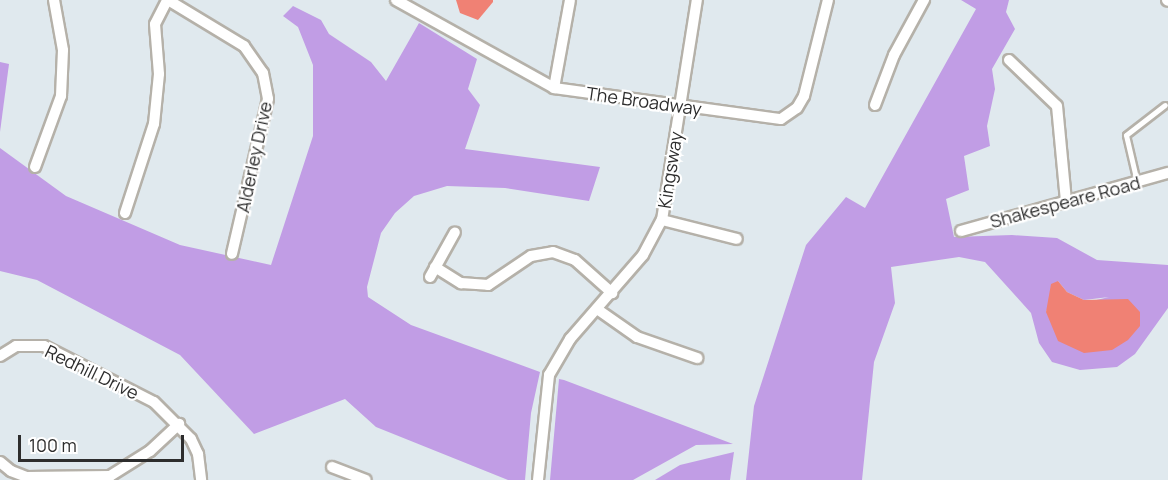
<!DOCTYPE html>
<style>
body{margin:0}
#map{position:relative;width:1168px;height:480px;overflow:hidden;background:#e0e9ee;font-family:Manrope,sans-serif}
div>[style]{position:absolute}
.green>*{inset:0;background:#c19de5}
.water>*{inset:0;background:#f08174}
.roads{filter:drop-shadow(2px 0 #b5b1a9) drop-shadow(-2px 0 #b5b1a9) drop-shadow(0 2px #b5b1a9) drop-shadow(0 -2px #b5b1a9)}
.lane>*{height:5px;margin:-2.5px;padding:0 2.5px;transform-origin:2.5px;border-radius:2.5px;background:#fff}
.street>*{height:10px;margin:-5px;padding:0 5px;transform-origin:5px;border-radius:5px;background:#fff}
span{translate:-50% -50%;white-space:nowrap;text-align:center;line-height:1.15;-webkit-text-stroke:4.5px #fff;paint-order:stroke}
.street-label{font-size:18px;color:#2d2d2d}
.scale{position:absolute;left:18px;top:435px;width:166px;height:27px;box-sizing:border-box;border:3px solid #2d2d2d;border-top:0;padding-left:8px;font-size:18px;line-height:21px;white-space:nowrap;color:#2d2d2d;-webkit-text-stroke:4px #fff;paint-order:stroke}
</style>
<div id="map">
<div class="green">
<i style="clip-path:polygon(evenodd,961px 0,1009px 0,1006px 12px,1015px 29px,992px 69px,995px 89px,987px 126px,990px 146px,964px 156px,969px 190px,946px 199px,954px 237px,1012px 235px,1057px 238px,1097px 260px,1168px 265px,1168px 308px,1135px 354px,1117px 367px,1080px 370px,1052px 362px,1039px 343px,1031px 313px,985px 262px,959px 257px,891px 267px,895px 303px,874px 362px,862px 480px,746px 480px,754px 406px,806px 245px,846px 197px,865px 208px,976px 9px,961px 0,1058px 281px,1067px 292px,1084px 300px,1109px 297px,1046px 312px,1058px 281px)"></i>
<i style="clip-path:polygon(293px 6px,321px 20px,329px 34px,371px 62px,386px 81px,419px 23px,477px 59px,468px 89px,480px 105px,465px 149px,600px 167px,589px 201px,505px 188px,447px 186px,414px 196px,395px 213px,381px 233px,367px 287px,368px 297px,411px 325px,540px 372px,531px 413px,525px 480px,508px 480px,376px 427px,345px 399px,254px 434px,180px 355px,37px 280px,0 271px,0 148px,66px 196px,180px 245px,271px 265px,313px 136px,313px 65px,298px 27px,283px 16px)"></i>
<i style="clip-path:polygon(0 62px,9px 64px,0 132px)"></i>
<i style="clip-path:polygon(559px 379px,564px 380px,733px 444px,696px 445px,633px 480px,550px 480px)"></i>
<i style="clip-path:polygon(734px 452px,730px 480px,655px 480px,680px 465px)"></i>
</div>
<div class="water">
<i style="clip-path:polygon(456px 0,493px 0,493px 2px,478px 20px,460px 13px)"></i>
<i style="clip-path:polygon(1058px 281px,1067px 292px,1084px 300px,1128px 299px,1140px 312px,1140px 326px,1128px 340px,1112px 350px,1084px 353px,1058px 341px,1046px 312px,1051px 284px)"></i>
</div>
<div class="roads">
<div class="lane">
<i style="left:1137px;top:182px;width:48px;rotate:-103.2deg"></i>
<i style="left:1126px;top:135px;width:49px;rotate:-37.6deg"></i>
</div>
<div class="street">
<i style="left:168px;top:0;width:89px;rotate:31.2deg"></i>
<i style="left:244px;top:46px;width:33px;rotate:55deg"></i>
<i style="left:263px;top:73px;width:26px;rotate:79deg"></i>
<i style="left:268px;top:99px;width:159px;rotate:103.1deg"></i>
<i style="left:396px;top:0;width:181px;rotate:29.1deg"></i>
<i style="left:554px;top:88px;width:229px;rotate:7.8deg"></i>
<i style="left:781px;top:119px;width:19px;rotate:-35deg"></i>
<i style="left:797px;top:108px;width:14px;rotate:-60deg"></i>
<i style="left:804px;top:96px;width:99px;rotate:-76deg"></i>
<i style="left:1167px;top:0;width:1px;rotate:45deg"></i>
<i style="left:1009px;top:60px;width:66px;rotate:43.8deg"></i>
<i style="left:1057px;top:106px;width:96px;rotate:84.6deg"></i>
<i style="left:554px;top:88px;width:89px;rotate:-79.7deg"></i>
<i style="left:875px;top:105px;width:53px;rotate:-69.2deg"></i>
<i style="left:894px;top:55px;width:63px;rotate:-61.4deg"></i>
<i style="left:35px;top:167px;width:76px;rotate:-69.9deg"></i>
<i style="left:61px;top:96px;width:46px;rotate:-87.5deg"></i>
<i style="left:63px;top:50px;width:51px;rotate:-100.2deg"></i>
<i style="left:125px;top:213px;width:94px;rotate:-72deg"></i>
<i style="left:154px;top:124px;width:50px;rotate:-84.3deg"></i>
<i style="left:159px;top:74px;width:50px;rotate:-94.6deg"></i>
<i style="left:155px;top:24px;width:27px;rotate:-63deg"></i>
<i style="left:662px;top:220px;width:77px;rotate:14.2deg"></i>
<i style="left:961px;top:231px;width:215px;rotate:-15.7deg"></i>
<i style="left:435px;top:267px;width:31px;rotate:32deg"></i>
<i style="left:461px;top:283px;width:27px;rotate:4deg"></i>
<i style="left:488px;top:285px;width:52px;rotate:-34deg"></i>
<i style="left:531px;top:256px;width:22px;rotate:-10deg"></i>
<i style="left:553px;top:252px;width:23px;rotate:20deg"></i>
<i style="left:575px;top:260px;width:50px;rotate:41.7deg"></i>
<i style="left:430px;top:277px;width:51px;rotate:-60.9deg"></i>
<i style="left:597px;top:309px;width:49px;rotate:35deg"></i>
<i style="left:637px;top:337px;width:64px;rotate:19.3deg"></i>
<i style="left:0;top:356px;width:19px;rotate:-32deg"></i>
<i style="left:16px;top:346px;width:28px"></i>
<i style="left:44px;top:346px;width:123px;rotate:27deg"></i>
<i style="left:154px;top:402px;width:52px;rotate:45deg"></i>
<i style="left:191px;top:439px;width:17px;rotate:65deg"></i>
<i style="left:198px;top:454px;width:26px;rotate:83deg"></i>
<i style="left:0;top:462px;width:14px;rotate:39deg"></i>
<i style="left:11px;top:471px;width:17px;rotate:21deg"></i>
<i style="left:27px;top:477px;width:83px;rotate:-0.7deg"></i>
<i style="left:110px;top:476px;width:47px;rotate:-32deg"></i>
<i style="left:150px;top:451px;width:40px;rotate:-43deg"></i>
<i style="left:332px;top:467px;width:36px;rotate:21deg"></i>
<i style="left:538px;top:480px;width:106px;rotate:-84deg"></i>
<i style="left:549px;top:375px;width:42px;rotate:-59.7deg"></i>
<i style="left:570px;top:339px;width:111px;rotate:-49deg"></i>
<i style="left:643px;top:255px;width:40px;rotate:-62deg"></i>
<i style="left:662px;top:220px;width:223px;rotate:-81deg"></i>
</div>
</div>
<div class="street-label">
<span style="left:644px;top:101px;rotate:8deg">The Broadway</span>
<span style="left:254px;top:157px;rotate:-78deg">Alderley Drive</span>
<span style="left:670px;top:170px;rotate:-81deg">Kingsway</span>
<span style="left:1065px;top:202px;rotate:-15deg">Shakespeare Road</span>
<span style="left:92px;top:372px;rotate:26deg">Redhill Drive</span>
</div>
<div class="scale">100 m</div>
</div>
